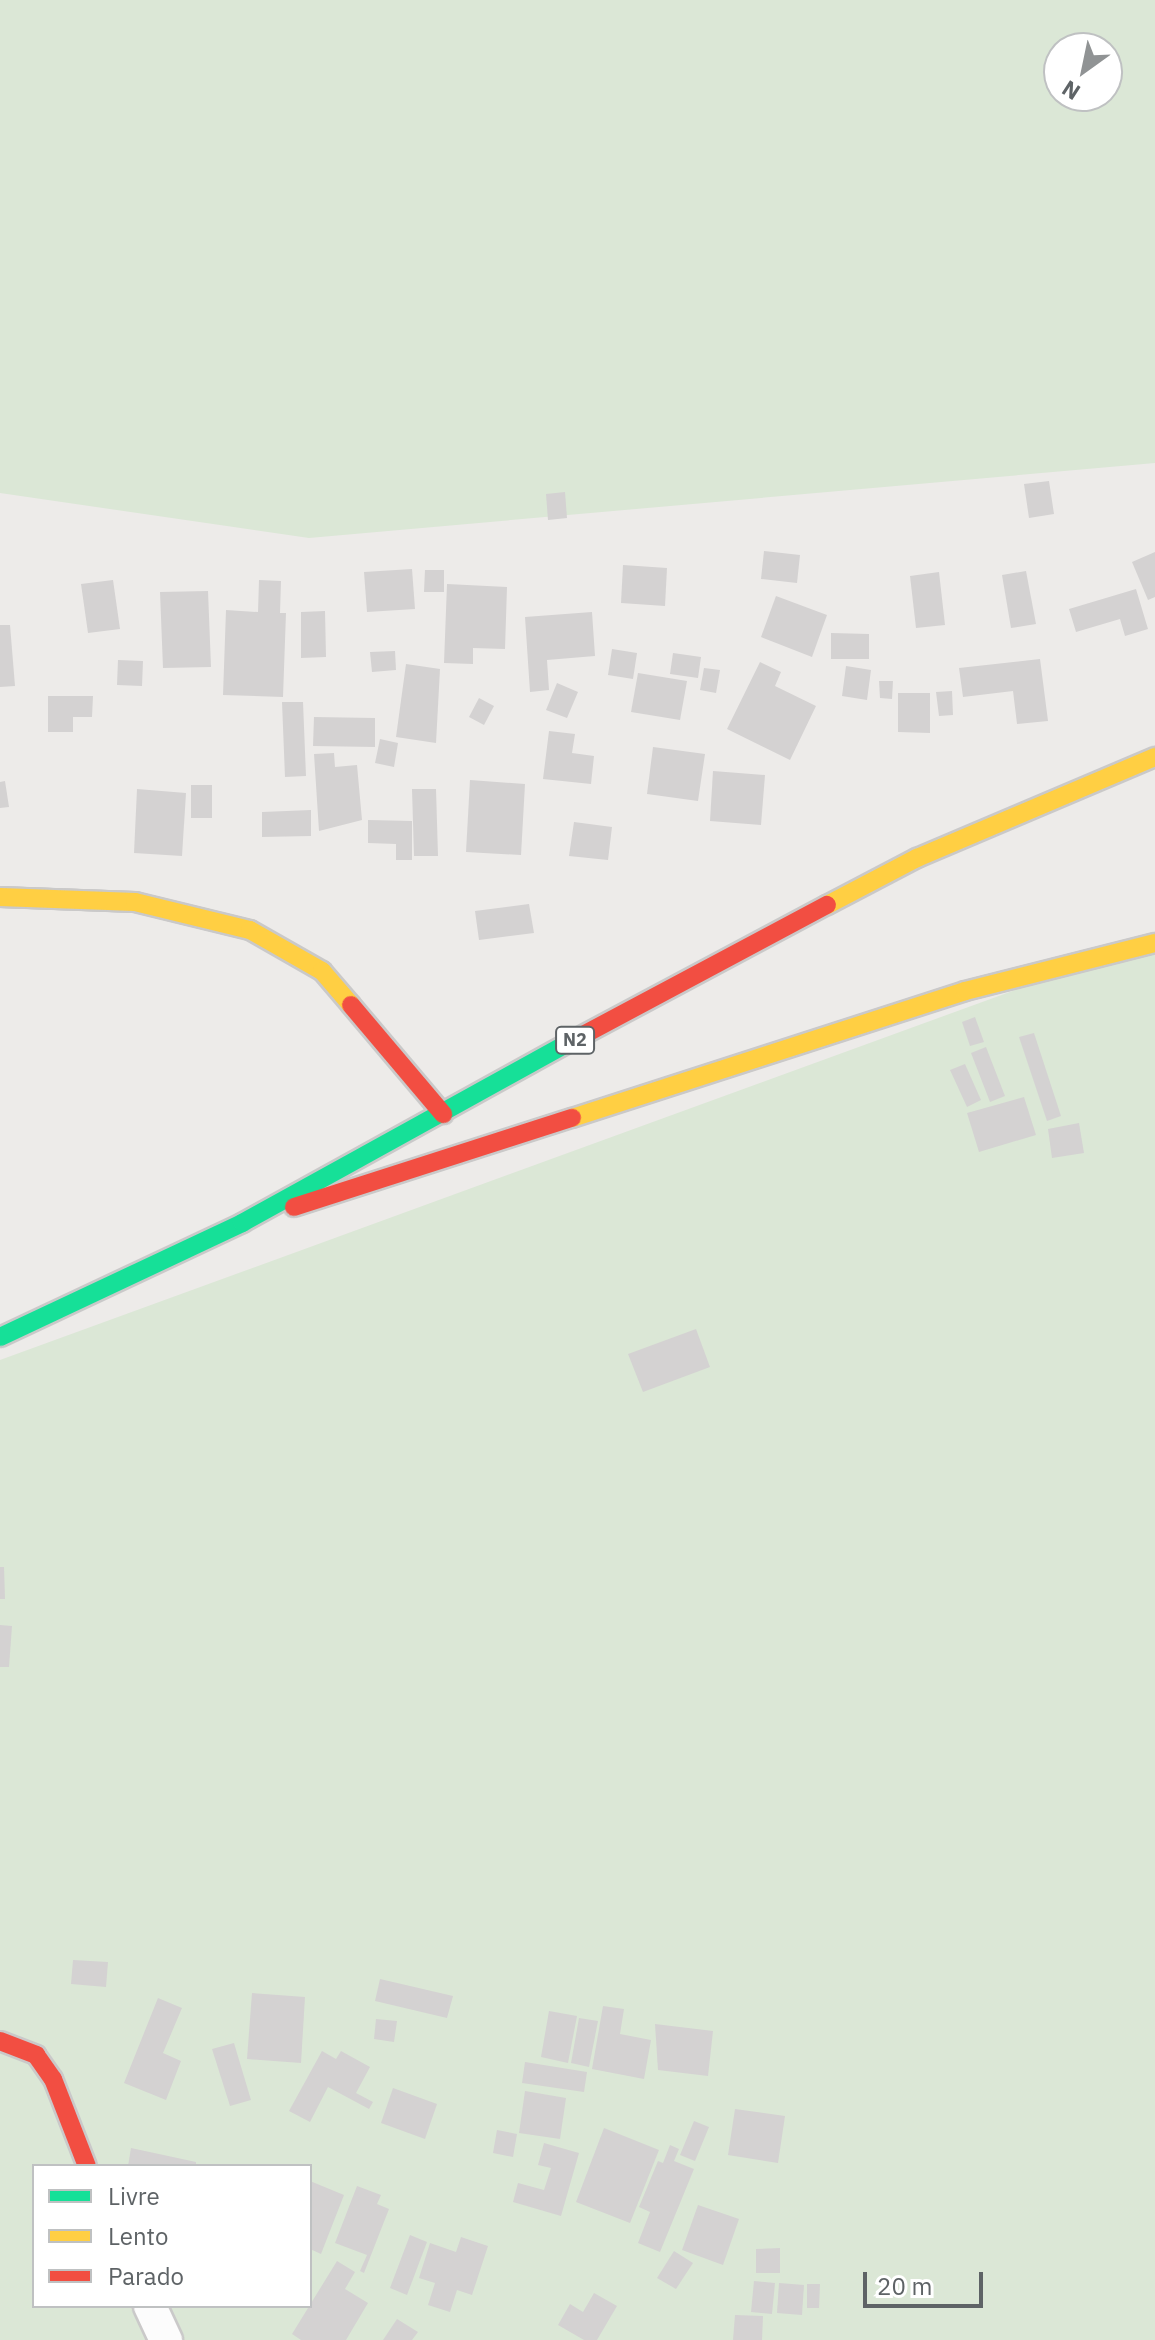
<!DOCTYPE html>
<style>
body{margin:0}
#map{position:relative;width:1155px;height:2340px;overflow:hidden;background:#edebe9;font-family:"IBM Plex Sans",sans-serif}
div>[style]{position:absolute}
.green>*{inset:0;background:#dbe7d6}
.building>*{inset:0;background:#d4d2d2}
.roads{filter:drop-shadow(2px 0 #cac9c9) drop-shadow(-2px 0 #cac9c9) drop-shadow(0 2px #cac9c9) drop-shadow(0 -2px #cac9c9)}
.street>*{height:32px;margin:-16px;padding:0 16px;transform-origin:16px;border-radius:16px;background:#fcfcfc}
.fast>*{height:18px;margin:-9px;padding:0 9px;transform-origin:9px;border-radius:9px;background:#16e098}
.slow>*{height:18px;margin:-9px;padding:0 9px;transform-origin:9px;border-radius:9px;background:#ffcf43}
.jam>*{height:18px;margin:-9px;padding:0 9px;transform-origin:9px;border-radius:9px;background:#f24e42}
span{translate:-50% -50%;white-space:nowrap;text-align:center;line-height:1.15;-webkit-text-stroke:8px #fff;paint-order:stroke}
.shield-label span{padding:2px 6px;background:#fff;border:2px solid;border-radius:6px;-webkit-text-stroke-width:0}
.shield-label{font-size:18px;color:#5e6366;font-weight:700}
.legend{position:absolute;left:32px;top:2164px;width:280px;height:144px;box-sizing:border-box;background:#fff;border:2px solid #bfc1c2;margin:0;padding:10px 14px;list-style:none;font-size:24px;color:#5e6366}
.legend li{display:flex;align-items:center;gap:16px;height:40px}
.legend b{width:40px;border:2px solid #bfc1c2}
.north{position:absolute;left:1043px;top:32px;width:80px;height:80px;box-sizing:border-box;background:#fff;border:2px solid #bfc1c2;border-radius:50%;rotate:213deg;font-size:22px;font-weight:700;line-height:32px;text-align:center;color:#5e6366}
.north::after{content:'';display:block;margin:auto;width:28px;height:36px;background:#909394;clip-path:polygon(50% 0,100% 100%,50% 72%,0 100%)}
.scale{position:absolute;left:863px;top:2272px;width:120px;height:36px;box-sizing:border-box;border:4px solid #5e6366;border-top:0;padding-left:10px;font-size:24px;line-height:28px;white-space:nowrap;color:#5e6366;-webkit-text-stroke:6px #fff;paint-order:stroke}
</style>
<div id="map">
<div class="green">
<i style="clip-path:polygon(evenodd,0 0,1155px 0,1155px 463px,309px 538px,0 493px,0 0,1059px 48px,1107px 48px,1107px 96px,1059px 96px,1059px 48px)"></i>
<i style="clip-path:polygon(evenodd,1155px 939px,1155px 2340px,0 2340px,0 1360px,1155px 939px,34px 2166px,310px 2166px,310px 2306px,34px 2306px,34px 2166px)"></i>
</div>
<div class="building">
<i style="clip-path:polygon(1049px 481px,1054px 514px,1029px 518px,1024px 484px)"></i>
<i style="clip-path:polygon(565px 492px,567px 518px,548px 520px,546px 494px)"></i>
<i style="clip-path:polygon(764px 551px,800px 555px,797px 583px,761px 579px)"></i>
<i style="clip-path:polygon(1155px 552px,1155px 597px,1148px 600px,1132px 562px)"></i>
<i style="clip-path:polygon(623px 565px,667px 568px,665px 606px,621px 603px)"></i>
<i style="clip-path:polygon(412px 569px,415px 609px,367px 612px,364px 572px)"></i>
<i style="clip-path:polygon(425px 570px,444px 570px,444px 592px,424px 592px)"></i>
<i style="clip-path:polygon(1026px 571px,1036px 624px,1011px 628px,1002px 575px)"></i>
<i style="clip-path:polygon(939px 572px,945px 625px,916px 628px,910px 576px)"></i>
<i style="clip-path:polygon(113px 580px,120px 629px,88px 633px,81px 584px)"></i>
<i style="clip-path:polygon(259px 580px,281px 581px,280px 613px,286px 613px,283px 697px,223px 695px,226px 610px,258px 612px)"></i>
<i style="clip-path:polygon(447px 584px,507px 587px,505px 649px,473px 648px,473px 664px,444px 663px)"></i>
<i style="clip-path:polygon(1136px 589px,1148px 629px,1125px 636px,1120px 619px,1076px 632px,1069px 609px)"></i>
<i style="clip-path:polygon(208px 591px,211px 667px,163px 668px,160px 592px)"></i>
<i style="clip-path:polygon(776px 596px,827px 615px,812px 657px,761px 637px)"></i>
<i style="clip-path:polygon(325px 611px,326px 657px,301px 658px,301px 612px)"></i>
<i style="clip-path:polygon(592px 612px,595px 656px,547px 660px,549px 690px,530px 692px,525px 617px)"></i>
<i style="clip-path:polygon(0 625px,10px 625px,15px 686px,0 687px)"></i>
<i style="clip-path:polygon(831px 633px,869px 634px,869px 659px,831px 659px)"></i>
<i style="clip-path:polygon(612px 649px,637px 653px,633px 679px,608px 675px)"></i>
<i style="clip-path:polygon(395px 651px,396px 670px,372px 672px,370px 652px)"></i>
<i style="clip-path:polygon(673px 653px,701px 657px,698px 678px,670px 674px)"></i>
<i style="clip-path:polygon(1040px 659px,1048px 721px,1017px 724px,1013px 691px,963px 697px,959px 668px)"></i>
<i style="clip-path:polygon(118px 660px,143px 661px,142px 686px,117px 685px)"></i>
<i style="clip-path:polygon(760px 662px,781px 672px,775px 686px,816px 706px,790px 760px,727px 729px)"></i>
<i style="clip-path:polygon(406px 664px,440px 669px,436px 743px,396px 737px)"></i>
<i style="clip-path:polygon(846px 666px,871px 670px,867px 700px,842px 696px)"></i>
<i style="clip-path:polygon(704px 668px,720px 670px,716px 693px,700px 690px)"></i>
<i style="clip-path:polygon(638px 673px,687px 681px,680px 720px,631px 712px)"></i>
<i style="clip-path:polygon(879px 681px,893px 681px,892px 699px,880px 698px)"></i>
<i style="clip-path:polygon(557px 683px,578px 692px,567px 718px,546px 710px)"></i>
<i style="clip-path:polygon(952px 691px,953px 715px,939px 716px,936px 692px)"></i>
<i style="clip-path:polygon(898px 693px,930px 693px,930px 733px,898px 732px)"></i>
<i style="clip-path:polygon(48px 696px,93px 696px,92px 717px,73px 717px,73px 732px,48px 732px)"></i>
<i style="clip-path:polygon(479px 698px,494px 706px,484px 725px,469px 717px)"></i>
<i style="clip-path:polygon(282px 702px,303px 702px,306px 776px,285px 777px)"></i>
<i style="clip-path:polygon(314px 717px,375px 718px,375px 747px,313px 746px)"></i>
<i style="clip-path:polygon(549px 731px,575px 734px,572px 753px,594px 756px,591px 784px,543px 779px)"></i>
<i style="clip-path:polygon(380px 739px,398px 743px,394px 767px,375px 763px)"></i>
<i style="clip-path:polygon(653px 747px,705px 754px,698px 801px,647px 794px)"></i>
<i style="clip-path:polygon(334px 753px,335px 767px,357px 765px,362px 820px,319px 831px,314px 754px)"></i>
<i style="clip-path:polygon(713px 771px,765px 775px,761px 825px,710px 821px)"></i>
<i style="clip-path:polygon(470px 780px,525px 784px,521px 855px,466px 852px)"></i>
<i style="clip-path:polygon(5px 781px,9px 807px,0 808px,0 782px)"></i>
<i style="clip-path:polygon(191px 785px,212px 785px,212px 818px,191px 818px)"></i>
<i style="clip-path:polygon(137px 789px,186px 793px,182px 856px,134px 853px)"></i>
<i style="clip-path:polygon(412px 789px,436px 789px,438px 856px,414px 856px)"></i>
<i style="clip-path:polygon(311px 810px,311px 836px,262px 837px,262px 812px)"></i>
<i style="clip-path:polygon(368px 820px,412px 821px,412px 860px,396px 860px,396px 844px,368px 843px)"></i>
<i style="clip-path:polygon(574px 822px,612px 827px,608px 860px,569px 856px)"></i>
<i style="clip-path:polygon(529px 904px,534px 933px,479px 940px,475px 911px)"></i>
<i style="clip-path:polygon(975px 1017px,984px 1042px,970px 1046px,962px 1022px)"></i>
<i style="clip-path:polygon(1034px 1033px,1061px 1116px,1047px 1121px,1019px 1037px)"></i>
<i style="clip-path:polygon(986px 1047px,1005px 1096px,990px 1102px,971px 1053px)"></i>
<i style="clip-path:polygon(965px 1064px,981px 1100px,967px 1107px,950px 1070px)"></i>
<i style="clip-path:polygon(1024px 1097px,1036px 1135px,979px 1152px,967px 1113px)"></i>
<i style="clip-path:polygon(1079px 1123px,1084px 1153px,1052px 1158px,1048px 1129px)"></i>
<i style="clip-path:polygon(696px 1329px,710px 1367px,643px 1392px,628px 1354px)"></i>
<i style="clip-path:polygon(0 1567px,4px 1567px,5px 1599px,0 1599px)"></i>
<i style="clip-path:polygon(0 1625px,12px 1626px,9px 1667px,0 1667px)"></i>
<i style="clip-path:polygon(73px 1960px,108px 1962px,106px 1987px,71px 1984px)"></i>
<i style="clip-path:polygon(380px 1979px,453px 1996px,447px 2018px,375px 2001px)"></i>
<i style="clip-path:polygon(252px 1993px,305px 1997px,301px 2063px,247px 2059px)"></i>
<i style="clip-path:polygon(158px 1998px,182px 2008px,163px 2053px,181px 2061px,166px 2100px,124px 2083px)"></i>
<i style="clip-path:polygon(603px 2006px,624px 2009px,620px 2034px,651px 2040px,644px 2079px,592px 2069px)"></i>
<i style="clip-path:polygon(549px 2011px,577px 2016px,568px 2063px,541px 2057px)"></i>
<i style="clip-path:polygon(579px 2018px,598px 2021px,589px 2067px,571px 2063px)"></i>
<i style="clip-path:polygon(376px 2019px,397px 2021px,394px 2042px,374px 2039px)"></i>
<i style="clip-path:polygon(655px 2024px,713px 2031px,708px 2076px,658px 2070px)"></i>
<i style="clip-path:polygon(234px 2043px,251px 2100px,230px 2106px,212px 2049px)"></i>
<i style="clip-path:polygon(322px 2051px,336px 2059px,341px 2051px,370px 2067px,356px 2093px,373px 2102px,369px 2109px,328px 2087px,310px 2122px,289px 2111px)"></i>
<i style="clip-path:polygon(525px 2062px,587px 2072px,584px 2092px,522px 2083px)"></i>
<i style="clip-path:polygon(393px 2088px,437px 2104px,425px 2139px,381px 2123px)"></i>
<i style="clip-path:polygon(525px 2091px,566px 2098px,560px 2139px,519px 2133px)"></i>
<i style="clip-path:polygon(735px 2109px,785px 2116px,778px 2163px,728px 2155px)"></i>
<i style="clip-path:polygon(694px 2121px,709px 2127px,695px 2161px,680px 2155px)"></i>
<i style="clip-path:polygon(604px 2128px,659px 2150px,630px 2223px,576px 2202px)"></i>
<i style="clip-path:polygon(497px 2130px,517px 2134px,513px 2157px,493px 2153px)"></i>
<i style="clip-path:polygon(544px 2143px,579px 2153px,561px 2216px,513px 2202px,518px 2183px,544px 2190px,551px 2168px,538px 2165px)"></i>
<i style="clip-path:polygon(670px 2145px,679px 2149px,674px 2161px,694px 2169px,660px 2252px,638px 2243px,650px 2212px,639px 2207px,658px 2161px,663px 2163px)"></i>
<i style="clip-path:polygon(131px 2148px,196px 2162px,196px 2166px,128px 2166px)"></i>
<i style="clip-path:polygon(310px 2181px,344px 2195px,321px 2254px,310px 2249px)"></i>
<i style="clip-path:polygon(357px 2186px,381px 2195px,377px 2204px,389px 2209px,364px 2273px,360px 2271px,367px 2255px,335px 2243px)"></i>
<i style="clip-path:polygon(698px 2205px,739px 2219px,723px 2265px,682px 2250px)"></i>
<i style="clip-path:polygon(410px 2235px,427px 2242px,407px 2295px,390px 2288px)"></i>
<i style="clip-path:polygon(461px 2237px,488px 2246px,472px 2295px,457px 2290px,450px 2312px,428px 2305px,435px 2283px,419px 2278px,430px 2243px,456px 2252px)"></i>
<i style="clip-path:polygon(780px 2248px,780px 2273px,756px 2273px,756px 2249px)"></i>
<i style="clip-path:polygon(674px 2251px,693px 2263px,676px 2289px,657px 2278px)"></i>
<i style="clip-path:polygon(337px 2261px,355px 2272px,345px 2289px,368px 2303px,346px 2340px,301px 2340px,292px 2334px)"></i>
<i style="clip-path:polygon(754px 2281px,775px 2283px,772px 2314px,751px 2312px)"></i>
<i style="clip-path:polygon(779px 2283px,804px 2285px,802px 2315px,777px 2313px)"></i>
<i style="clip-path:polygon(807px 2284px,820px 2284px,819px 2308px,807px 2308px)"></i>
<i style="clip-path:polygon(594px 2293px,617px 2306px,597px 2340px,584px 2340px,558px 2325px,570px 2304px,583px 2312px)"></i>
<i style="clip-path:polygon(735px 2315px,763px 2316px,762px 2340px,733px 2340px)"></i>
<i style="clip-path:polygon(397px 2319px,418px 2332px,412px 2340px,383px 2340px)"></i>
</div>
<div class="roads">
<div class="street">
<i style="left:150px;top:2306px;width:38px;rotate:65deg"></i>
</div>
<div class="fast">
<i style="left:0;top:1337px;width:268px;rotate:-25.2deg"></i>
<i style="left:242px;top:1223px;width:377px;rotate:-28.9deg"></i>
</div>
<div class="slow">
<i style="left:0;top:897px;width:135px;rotate:2.1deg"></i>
<i style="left:135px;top:902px;width:118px;rotate:13.7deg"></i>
<i style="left:250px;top:930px;width:83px;rotate:29.7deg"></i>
<i style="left:322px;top:971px;width:45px;rotate:49.5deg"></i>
<i style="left:827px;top:905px;width:102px;rotate:-27.6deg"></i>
<i style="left:917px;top:858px;width:259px;rotate:-23deg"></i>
<i style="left:572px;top:1118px;width:413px;rotate:-17.9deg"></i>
<i style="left:965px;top:991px;width:196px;rotate:-14.2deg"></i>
</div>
<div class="jam">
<i style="left:351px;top:1005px;width:143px;rotate:49.8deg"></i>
<i style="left:572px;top:1041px;width:289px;rotate:-28.1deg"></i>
<i style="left:294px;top:1207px;width:292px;rotate:-17.8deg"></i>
<i style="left:0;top:2041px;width:39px;rotate:21deg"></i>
<i style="left:36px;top:2055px;width:29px;rotate:55deg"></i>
<i style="left:53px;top:2079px;width:93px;rotate:68.7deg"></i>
</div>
</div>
<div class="shield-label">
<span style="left:575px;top:1040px">N2</span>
</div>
<ul class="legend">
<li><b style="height:10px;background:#16e098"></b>Livre</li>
<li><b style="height:10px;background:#ffcf43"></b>Lento</li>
<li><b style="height:10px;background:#f24e42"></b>Parado</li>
</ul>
<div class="north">N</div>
<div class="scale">20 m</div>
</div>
